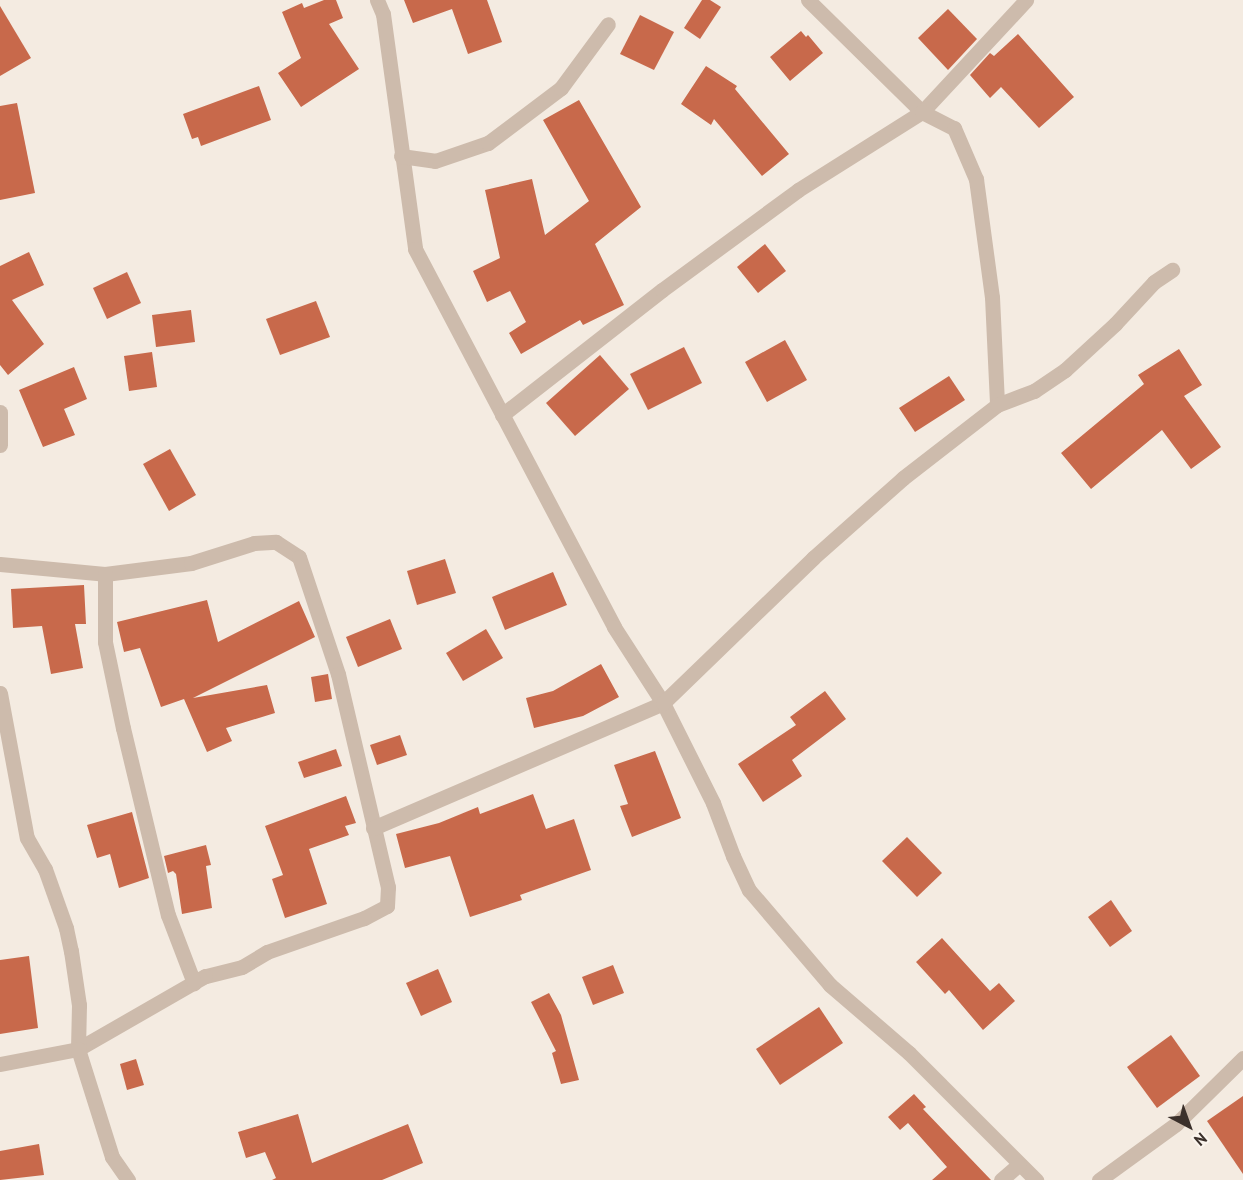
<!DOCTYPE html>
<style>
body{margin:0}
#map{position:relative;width:1243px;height:1180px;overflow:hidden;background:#f4ebe1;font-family:"PT Sans",sans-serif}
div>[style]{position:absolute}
.building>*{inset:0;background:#c8694b}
.minor>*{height:15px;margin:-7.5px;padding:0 7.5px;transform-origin:7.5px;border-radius:7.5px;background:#cdbbac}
span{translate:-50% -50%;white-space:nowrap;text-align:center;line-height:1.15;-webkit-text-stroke:5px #fbf5ee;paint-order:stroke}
.north{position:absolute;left:1159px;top:1096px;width:60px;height:60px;-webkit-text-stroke:4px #fbf5ee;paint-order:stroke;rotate:139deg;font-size:16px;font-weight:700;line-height:24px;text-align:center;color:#3b302b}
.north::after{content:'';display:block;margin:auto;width:21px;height:27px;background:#3b302b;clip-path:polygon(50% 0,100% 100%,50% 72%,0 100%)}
</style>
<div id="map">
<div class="building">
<i style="clip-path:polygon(324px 0,336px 0,343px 18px,329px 24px,359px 69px,301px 107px,278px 73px,301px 58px,282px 12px,302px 3px,304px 8px)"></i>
<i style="clip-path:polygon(404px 0,487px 0,502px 42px,468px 54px,452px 9px,413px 23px)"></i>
<i style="clip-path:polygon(702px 0,710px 0,721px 7px,700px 39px,684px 28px)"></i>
<i style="clip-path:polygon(0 6px,31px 58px,0 76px)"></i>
<i style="clip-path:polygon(948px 9px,977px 39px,948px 70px,918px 38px)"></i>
<i style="clip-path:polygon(640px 15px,674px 32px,654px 70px,620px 54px)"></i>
<i style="clip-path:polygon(801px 31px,806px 37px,808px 35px,823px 53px,790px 81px,770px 57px)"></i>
<i style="clip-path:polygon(1018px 34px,1074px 97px,1039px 128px,1001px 87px,990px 98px,970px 75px,990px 53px,994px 56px)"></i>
<i style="clip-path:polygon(706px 66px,737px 86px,735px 89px,789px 154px,762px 176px,714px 119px,711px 125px,681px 104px)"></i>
<i style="clip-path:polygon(259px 86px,271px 120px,201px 146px,198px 137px,192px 139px,183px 114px)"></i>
<i style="clip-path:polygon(579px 100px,641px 207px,595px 244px,624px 305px,583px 325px,580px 320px,521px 354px,509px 333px,526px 322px,510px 291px,487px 302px,473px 271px,500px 258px,485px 190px,532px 179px,545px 235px,589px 201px,543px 120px)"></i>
<i style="clip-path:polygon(17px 103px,35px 193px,0 200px,0 106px)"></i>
<i style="clip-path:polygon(765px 244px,786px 271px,758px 293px,737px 267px)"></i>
<i style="clip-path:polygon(29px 252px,44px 285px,12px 300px,44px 344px,8px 375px,0 365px,0 266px)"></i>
<i style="clip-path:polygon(127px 272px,141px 303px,107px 319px,93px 288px)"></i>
<i style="clip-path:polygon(316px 301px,330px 337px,280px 355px,266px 319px)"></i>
<i style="clip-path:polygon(191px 310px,195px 342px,156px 347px,152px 315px)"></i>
<i style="clip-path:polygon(785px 340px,807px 380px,767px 402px,745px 362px)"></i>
<i style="clip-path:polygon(684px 347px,702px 383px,648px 410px,630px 374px)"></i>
<i style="clip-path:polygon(1179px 349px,1202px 385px,1184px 396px,1221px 447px,1191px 469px,1162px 430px,1091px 489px,1061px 453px,1144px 384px,1138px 375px)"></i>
<i style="clip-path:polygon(152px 352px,157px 387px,129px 391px,124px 356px)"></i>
<i style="clip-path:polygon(600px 355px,629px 389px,575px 436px,546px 403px)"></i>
<i style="clip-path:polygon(74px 367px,87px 399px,64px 409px,75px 435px,43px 447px,19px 390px)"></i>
<i style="clip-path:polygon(949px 376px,965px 400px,915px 432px,899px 408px)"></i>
<i style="clip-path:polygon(170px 449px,196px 495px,169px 511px,143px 464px)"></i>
<i style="clip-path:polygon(445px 559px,456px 593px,417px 605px,407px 571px)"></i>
<i style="clip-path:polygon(553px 572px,567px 605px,505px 630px,492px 597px)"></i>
<i style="clip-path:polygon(84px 585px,86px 624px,75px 624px,83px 668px,51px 674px,42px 626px,13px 628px,11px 589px)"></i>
<i style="clip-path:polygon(207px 600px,218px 642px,299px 601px,315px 637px,193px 698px,267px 685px,275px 713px,226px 728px,232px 741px,207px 752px,184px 699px,161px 707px,140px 648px,124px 652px,117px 622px)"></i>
<i style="clip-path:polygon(390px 619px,402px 649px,358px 667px,346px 637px)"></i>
<i style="clip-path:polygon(486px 629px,503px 658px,463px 681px,446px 653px)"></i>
<i style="clip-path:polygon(601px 664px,619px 697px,583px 716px,534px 728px,526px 698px,553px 691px)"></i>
<i style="clip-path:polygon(328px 674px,332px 699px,315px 702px,311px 677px)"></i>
<i style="clip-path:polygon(825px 691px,846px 719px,792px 760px,802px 776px,763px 802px,738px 764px,796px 725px,790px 717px)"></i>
<i style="clip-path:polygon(400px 735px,407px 755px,377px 765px,370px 745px)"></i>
<i style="clip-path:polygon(336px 749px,342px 766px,304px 778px,298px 762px)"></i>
<i style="clip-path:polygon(655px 751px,681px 818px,632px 837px,620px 806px,628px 804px,614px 765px)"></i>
<i style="clip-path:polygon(533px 794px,546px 829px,574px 819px,591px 870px,520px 895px,522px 900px,470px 917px,450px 856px,405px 868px,396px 834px,439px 823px,478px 807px,480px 814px)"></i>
<i style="clip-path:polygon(346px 796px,356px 823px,345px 826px,349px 835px,309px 849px,327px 904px,285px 918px,272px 879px,283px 875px,265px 826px)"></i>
<i style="clip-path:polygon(132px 812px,149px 878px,119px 888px,110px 854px,97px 858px,87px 825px)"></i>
<i style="clip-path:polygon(907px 837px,942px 873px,917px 897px,882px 861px)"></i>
<i style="clip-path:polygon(206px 845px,211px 865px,206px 866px,212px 908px,182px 914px,176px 874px,173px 871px,168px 873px,164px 856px)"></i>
<i style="clip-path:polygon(1111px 900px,1132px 931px,1110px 947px,1088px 917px)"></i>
<i style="clip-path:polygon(942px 938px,990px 991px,999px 983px,1015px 1001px,983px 1030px,949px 990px,945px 994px,916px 962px)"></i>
<i style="clip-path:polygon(29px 956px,38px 1028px,0 1034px,0 960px)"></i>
<i style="clip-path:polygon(613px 965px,624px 993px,593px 1005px,582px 977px)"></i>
<i style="clip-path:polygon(438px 969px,452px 1002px,421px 1016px,406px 983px)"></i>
<i style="clip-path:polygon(549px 993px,561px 1015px,579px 1080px,561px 1084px,552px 1053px,556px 1051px,531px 1002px)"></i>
<i style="clip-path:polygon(819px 1007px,843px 1043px,780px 1085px,756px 1049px)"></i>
<i style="clip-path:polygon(1171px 1035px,1200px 1076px,1157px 1108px,1127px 1067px)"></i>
<i style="clip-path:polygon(136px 1059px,144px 1085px,127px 1090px,120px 1064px)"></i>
<i style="clip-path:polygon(914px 1094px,926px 1107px,923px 1109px,991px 1180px,932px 1180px,947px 1167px,908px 1123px,900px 1130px,888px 1117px)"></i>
<i style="clip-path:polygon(1243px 1096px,1243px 1174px,1207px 1121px)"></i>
<i style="clip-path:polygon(298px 1114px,312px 1163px,408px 1124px,423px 1163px,382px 1180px,272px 1180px,276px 1178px,265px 1152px,246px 1158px,238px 1132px)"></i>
<i style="clip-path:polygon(39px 1144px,44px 1175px,0 1180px,0 1151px)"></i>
</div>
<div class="minor">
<i style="left:377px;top:0;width:15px;rotate:67deg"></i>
<i style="left:383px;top:14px;width:237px;rotate:82.2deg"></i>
<i style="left:415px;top:249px;width:427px;rotate:62.2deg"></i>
<i style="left:614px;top:627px;width:90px;rotate:57.2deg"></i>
<i style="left:663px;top:703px;width:112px;rotate:63.4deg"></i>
<i style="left:713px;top:803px;width:57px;rotate:69.3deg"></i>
<i style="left:733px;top:856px;width:38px;rotate:65deg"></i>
<i style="left:749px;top:890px;width:125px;rotate:49.5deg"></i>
<i style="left:830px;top:985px;width:104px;rotate:40.7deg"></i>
<i style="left:909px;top:1053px;width:180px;rotate:45deg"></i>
<i style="left:808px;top:0;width:160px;rotate:44.5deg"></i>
<i style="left:922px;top:112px;width:153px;rotate:-47.1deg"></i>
<i style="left:401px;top:156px;width:34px;rotate:8deg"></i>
<i style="left:435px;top:161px;width:56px;rotate:-18.8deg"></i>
<i style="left:488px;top:143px;width:91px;rotate:-37deg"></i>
<i style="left:561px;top:88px;width:79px;rotate:-53.7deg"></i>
<i style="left:0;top:412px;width:33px;rotate:90deg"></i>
<i style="left:502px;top:415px;width:203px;rotate:-38deg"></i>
<i style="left:662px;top:290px;width:169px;rotate:-36.3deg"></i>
<i style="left:798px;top:190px;width:146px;rotate:-32.2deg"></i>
<i style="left:922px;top:112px;width:36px;rotate:27deg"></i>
<i style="left:954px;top:128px;width:56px;rotate:66.7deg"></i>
<i style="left:976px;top:179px;width:119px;rotate:82.3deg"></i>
<i style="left:992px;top:297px;width:108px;rotate:87.3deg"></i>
<i style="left:0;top:564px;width:105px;rotate:5.4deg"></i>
<i style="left:105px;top:574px;width:87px;rotate:-7.3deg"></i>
<i style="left:191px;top:563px;width:66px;rotate:-17.6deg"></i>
<i style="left:254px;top:543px;width:22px;rotate:-3deg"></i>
<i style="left:276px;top:542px;width:27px;rotate:33deg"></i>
<i style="left:299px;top:557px;width:123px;rotate:71.6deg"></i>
<i style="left:338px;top:674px;width:219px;rotate:76.8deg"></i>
<i style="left:388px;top:887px;width:19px;rotate:93deg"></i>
<i style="left:387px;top:906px;width:26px;rotate:152deg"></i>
<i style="left:364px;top:918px;width:103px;rotate:160.7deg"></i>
<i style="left:267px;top:952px;width:29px;rotate:149deg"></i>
<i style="left:242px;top:967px;width:38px;rotate:166deg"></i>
<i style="left:205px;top:976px;width:146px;rotate:150.1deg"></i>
<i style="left:78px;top:1049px;width:79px;rotate:169.1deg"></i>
<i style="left:105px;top:574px;width:68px;rotate:90deg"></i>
<i style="left:105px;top:642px;width:88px;rotate:78.2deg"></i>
<i style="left:123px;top:728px;width:192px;rotate:76.5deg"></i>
<i style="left:168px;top:915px;width:73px;rotate:69.1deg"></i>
<i style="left:0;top:693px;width:147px;rotate:79.5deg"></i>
<i style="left:27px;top:838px;width:36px;rotate:60deg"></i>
<i style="left:45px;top:869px;width:63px;rotate:70.4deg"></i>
<i style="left:66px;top:928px;width:24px;rotate:78deg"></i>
<i style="left:71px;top:951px;width:55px;rotate:81.6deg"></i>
<i style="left:79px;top:1005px;width:44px;rotate:91.3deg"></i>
<i style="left:78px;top:1049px;width:113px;rotate:72.5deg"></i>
<i style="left:112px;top:1157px;width:28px;rotate:55deg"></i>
<i style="left:373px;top:828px;width:316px;rotate:-23.3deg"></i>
<i style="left:663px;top:703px;width:209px;rotate:-44deg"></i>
<i style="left:813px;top:558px;width:120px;rotate:-41.6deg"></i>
<i style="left:903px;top:478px;width:119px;rotate:-37.8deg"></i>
<i style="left:997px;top:405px;width:40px;rotate:-21deg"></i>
<i style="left:1034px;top:391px;width:37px;rotate:-34deg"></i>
<i style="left:1065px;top:370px;width:68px;rotate:-42.6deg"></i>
<i style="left:1115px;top:324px;width:57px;rotate:-47.1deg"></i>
<i style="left:1154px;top:282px;width:22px;rotate:-34deg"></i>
<i style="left:1001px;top:1180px;width:23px;rotate:-41deg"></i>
<i style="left:1099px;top:1180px;width:95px;rotate:-36deg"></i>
<i style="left:1176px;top:1124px;width:94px;rotate:-44.6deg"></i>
</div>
<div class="north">N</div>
</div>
